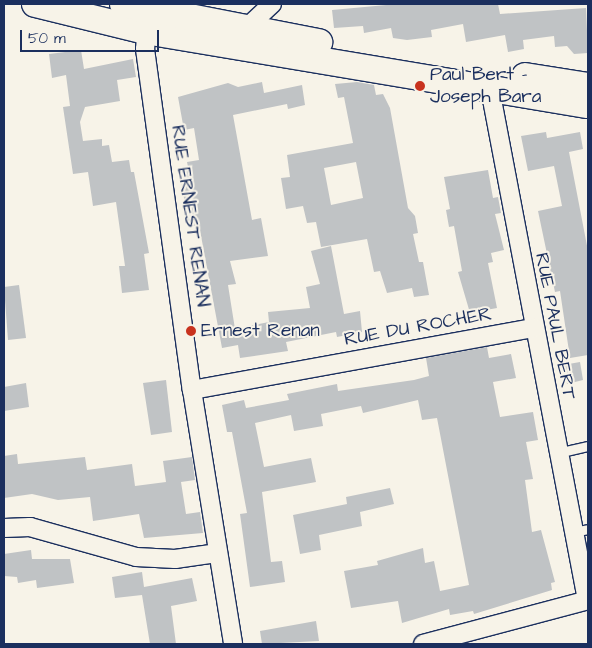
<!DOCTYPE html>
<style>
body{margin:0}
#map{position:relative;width:592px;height:648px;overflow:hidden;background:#f7f3e8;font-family:"Architects Daughter",sans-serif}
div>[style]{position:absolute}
.building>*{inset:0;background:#c0c3c5}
.roads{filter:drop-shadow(1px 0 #1b2f5e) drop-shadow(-1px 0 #1b2f5e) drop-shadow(0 1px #1b2f5e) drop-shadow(0 -1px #1b2f5e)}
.lane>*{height:9px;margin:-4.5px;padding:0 4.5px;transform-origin:4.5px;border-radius:4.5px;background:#f7f3e8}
.street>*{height:18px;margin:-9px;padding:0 9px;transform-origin:9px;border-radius:9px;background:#f7f3e8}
.primary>*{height:26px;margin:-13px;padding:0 13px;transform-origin:13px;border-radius:13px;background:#f7f3e8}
.dots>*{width:14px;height:14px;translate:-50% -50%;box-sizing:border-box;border:2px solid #f7f3e8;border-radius:50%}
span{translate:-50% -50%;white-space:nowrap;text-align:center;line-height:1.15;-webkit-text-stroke:4px #f7f3e8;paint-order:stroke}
.poi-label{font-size:19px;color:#1b2f5e}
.left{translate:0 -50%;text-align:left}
.street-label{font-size:19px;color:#1b2f5e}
.frame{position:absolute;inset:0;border:5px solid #1b2f5e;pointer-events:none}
.scale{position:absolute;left:20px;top:30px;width:139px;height:22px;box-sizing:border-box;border:2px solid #1b2f5e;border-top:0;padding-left:6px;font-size:15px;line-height:18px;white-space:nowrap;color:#1b2f5e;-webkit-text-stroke:4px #f7f3e8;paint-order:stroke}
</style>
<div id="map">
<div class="building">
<i style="clip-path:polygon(397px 4px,498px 4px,500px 14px,586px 8px,588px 53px,574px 54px,567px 46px,555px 47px,554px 36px,523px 40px,524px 49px,508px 52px,505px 35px,466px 42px,463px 24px,431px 30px,432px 37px,407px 40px,393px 38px,391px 28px,364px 33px,363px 26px,334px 28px,332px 10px)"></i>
<i style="clip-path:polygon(81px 50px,84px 69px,133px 59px,136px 77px,117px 80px,120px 101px,85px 107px,80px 122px,83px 141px,102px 139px,102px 146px,109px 145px,112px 162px,129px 160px,131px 172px,134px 172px,149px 253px,144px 254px,149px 290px,122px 293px,119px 266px,125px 266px,116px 202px,93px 206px,88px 172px,73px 174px,63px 107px,70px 106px,66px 75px,52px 78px,49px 54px)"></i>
<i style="clip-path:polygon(262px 82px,264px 93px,302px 85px,305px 105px,288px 109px,287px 104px,233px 115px,252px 220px,261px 218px,268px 256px,230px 261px,236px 284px,228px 285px,235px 329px,269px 322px,268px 312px,310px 308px,306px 287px,320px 284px,311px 251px,331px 246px,344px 314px,360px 311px,362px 332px,337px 337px,336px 332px,286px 342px,288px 351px,240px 358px,238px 345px,222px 348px,199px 225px,189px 227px,179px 169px,188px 167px,187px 162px,199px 160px,194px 128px,184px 130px,178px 97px,228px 83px,238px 87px)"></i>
<i style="clip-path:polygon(evenodd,357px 82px,374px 85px,376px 95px,383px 94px,390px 108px,408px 208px,415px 216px,418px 233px,413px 234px,419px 262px,423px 262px,429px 295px,414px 297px,412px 288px,387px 293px,380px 271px,374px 272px,367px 239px,321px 247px,316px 222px,307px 223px,303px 206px,286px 209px,281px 178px,290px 177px,287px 155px,353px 143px,344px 97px,338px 98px,335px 84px,357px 82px,356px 162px,363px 198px,331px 205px,324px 168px,356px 162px)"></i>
<i style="clip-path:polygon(546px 132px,547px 138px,580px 132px,583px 149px,569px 152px,588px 251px,588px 355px,570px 358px,560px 291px,555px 292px,538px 211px,562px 206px,554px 166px,528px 171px,521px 136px)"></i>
<i style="clip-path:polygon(488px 170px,493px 198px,498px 197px,501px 213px,495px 214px,504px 250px,491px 253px,493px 262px,488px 263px,497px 308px,470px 313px,458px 272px,462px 271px,454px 226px,449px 227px,446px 210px,450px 209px,444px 177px)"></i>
<i style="clip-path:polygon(19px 285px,26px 338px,8px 340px,4px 287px)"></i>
<i style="clip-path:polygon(487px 347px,489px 358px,511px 354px,516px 378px,493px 382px,500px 417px,533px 412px,538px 440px,526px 442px,533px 479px,525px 480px,532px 532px,541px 530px,555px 582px,551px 583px,552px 590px,474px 614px,473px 611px,450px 615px,449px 609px,402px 623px,398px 601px,351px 608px,344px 571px,378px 565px,377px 561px,423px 548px,425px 563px,434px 561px,440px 591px,469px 585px,437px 418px,422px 420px,418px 400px,363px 413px,361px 406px,321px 414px,323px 426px,294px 431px,291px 415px,255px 423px,264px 467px,311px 458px,316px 482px,262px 492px,271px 562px,282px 561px,285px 582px,250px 587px,240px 514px,247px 513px,232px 432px,227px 432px,222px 405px,244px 400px,246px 408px,289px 400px,287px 394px,337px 384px,338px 391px,414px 380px,429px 376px,426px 358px)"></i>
<i style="clip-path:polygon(580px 362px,583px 380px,567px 384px,563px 365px)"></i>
<i style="clip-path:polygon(166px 380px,172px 432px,151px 435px,143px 383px)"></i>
<i style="clip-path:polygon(26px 383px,29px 407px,4px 411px,4px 387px)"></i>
<i style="clip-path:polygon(17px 454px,18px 464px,85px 457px,87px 470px,132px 464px,135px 486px,166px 482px,163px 461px,192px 457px,195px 480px,181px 482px,186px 514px,200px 512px,203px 533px,144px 538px,139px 514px,93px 521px,90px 497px,58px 500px,32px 494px,4px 498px,4px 456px)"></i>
<i style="clip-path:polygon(390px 488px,394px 504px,360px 512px,362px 526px,319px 535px,321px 550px,300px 554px,293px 515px,347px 504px,346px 497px)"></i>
<i style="clip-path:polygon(31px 550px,32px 559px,70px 559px,74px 583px,37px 588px,36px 580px,18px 583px,17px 577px,4px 576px,4px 554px)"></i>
<i style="clip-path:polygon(142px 572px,144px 587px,192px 578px,197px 601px,171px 606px,176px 644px,150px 644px,142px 595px,115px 598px,112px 577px)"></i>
<i style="clip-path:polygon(316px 621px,319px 641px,262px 644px,260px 631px)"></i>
</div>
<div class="roads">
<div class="lane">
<i style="left:557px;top:453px;width:32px;rotate:-13deg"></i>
<i style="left:573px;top:532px;width:15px;rotate:-11deg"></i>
</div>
<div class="street">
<i style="left:147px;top:22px;width:27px;rotate:94deg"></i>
<i style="left:145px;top:49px;width:344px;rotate:82.2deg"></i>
<i style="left:192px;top:390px;width:257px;rotate:80.8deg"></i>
<i style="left:242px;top:32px;width:41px;rotate:-43deg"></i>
<i style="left:490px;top:89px;width:520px;rotate:79.25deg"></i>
<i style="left:192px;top:390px;width:348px;rotate:-10.3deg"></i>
<i style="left:4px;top:528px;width:26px;rotate:-2deg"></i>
<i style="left:30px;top:527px;width:110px;rotate:15.8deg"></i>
<i style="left:136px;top:557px;width:39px;rotate:3deg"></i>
<i style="left:175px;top:559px;width:42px;rotate:-8.1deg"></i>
<i style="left:423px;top:644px;width:171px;rotate:-14.9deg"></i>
</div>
<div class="primary">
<i style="left:35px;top:4px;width:113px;rotate:13.8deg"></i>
<i style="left:145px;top:31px;width:449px;rotate:9.5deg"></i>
<i style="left:123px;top:4px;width:200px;rotate:11deg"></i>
<i style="left:525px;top:76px;width:64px;rotate:9deg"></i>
</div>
</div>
<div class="dots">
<i style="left:420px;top:86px;background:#c8321e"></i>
<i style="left:191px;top:331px;background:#c8321e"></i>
</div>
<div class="poi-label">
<span class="left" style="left:430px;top:86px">Paul Bert -<br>Joseph Bara</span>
<span class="left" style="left:201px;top:331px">Ernest Renan</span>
</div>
<div class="street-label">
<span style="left:190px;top:216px;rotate:82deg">RUE ERNEST RENAN</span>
<span style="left:555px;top:326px;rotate:79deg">RUE PAUL BERT</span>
<span style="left:418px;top:327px;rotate:-10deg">RUE DU ROCHER</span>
</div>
<div class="frame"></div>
<div class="scale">50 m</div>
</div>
